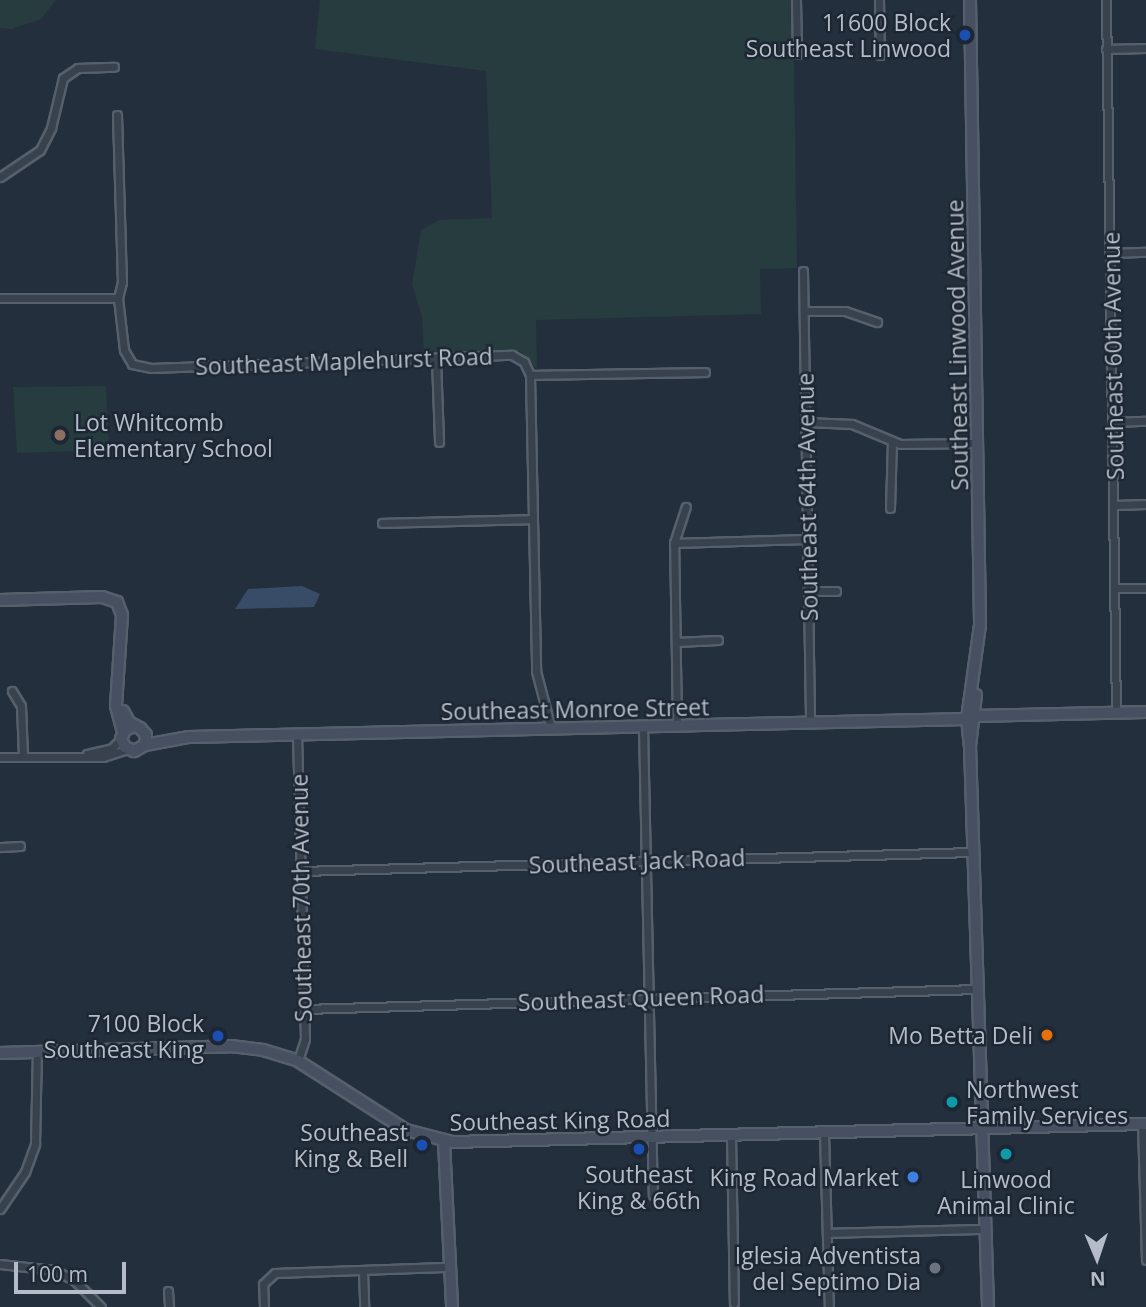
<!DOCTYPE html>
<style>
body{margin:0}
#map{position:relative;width:1146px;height:1307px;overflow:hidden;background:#242f3e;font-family:"Open Sans",sans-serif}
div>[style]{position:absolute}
.green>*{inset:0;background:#263c3f}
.water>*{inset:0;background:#394c67}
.roads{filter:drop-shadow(2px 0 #565f6c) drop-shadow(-2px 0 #565f6c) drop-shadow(0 2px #565f6c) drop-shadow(0 -2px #565f6c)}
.street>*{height:7px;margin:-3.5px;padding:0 3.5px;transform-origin:3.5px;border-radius:3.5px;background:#38414e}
.secondary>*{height:10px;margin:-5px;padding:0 5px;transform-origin:5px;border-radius:5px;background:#465061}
.dots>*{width:19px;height:19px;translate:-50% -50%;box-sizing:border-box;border:4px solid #1d2633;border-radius:50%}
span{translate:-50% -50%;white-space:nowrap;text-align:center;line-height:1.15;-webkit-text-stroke:5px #1d2633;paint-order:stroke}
.poi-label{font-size:23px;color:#b4bcc9}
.right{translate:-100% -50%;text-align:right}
.left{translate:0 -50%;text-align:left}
.street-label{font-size:23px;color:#b4bcc9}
.north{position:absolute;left:1062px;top:1223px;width:70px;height:70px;-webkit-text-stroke:5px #1d2633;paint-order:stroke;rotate:178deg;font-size:19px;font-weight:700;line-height:28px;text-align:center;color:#b4bcc9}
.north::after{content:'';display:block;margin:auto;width:24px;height:32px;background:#b4bcc9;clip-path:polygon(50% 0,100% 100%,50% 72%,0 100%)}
.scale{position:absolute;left:14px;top:1262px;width:112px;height:32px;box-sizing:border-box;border:4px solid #b4bcc9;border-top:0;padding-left:9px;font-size:21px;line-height:24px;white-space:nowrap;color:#b4bcc9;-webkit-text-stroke:5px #1d2633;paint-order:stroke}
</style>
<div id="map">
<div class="green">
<i style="clip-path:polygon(0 0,56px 0,41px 19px,11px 29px,0 28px)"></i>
<i style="clip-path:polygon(320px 0,793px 0,797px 268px,760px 269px,761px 314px,536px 320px,537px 369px,520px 351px,424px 354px,422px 317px,412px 284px,421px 230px,439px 220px,492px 218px,486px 71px,315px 49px)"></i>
<i style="clip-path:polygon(106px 386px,109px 450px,17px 453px,13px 387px)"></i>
</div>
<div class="water">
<i style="clip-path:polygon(302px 586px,320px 594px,314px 607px,235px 609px,248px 589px)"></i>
</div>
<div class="roads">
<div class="street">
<i style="left:796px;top:0;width:54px;rotate:88.9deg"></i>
<i style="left:879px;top:0;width:55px;rotate:89deg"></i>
<i style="left:1106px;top:0;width:712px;rotate:89.2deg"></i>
<i style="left:1106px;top:49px;width:40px;rotate:-1.4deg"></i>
<i style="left:117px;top:115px;width:167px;rotate:88.3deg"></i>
<i style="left:122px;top:282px;width:16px;rotate:104deg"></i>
<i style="left:118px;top:298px;width:52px;rotate:83.4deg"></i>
<i style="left:124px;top:350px;width:16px;rotate:60deg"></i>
<i style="left:132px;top:364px;width:19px;rotate:12deg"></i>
<i style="left:151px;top:368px;width:361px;rotate:-2.1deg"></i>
<i style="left:512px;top:355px;width:14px;rotate:30deg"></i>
<i style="left:524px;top:362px;width:14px;rotate:65deg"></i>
<i style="left:530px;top:375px;width:296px;rotate:88.8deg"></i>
<i style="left:536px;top:671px;width:59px;rotate:75.3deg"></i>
<i style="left:0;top:177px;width:48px;rotate:-34deg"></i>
<i style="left:40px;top:150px;width:25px;rotate:-63deg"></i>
<i style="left:51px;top:128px;width:51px;rotate:-76.5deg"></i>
<i style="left:63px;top:78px;width:18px;rotate:-34deg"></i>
<i style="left:78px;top:68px;width:36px;rotate:-2deg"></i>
<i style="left:1111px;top:253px;width:35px;rotate:-2deg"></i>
<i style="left:803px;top:271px;width:451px;rotate:89.1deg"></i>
<i style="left:0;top:298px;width:118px"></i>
<i style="left:804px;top:311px;width:41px"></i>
<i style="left:845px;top:311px;width:34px;rotate:19deg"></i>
<i style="left:436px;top:359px;width:83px;rotate:87.9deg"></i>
<i style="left:530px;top:375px;width:175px;rotate:-1deg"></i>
<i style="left:806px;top:422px;width:46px;rotate:2.5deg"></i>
<i style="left:852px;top:424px;width:52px;rotate:22.6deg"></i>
<i style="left:900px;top:444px;width:78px;rotate:-0.7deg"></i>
<i style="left:1113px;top:422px;width:33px;rotate:-2deg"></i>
<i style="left:1116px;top:505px;width:30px;rotate:-2deg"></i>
<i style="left:890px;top:508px;width:66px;rotate:-88.3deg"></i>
<i style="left:382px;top:523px;width:151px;rotate:-1.5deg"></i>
<i style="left:674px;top:543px;width:132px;rotate:-1.7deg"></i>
<i style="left:1118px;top:588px;width:28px"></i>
<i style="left:807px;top:591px;width:29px"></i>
<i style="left:676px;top:642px;width:42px;rotate:-2.7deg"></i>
<i style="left:12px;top:691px;width:17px;rotate:59deg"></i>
<i style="left:21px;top:706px;width:50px;rotate:87.7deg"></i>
<i style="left:677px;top:725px;width:182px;rotate:-90.9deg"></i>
<i style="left:674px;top:543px;width:38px;rotate:-72deg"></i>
<i style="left:643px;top:726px;width:469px;rotate:88.8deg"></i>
<i style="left:297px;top:734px;width:305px;rotate:88.5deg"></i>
<i style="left:305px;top:1039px;width:23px;rotate:108deg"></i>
<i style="left:87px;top:754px;width:26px;rotate:-13deg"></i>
<i style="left:112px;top:748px;width:13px;rotate:-45deg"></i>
<i style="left:0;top:757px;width:103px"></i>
<i style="left:103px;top:757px;width:26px;rotate:-18deg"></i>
<i style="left:0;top:847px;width:20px;rotate:-3deg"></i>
<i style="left:301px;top:871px;width:672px;rotate:-1.62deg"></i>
<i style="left:304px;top:1009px;width:674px;rotate:-1.7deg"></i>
<i style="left:1142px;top:1124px;width:136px;rotate:88.3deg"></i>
<i style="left:824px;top:1133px;width:174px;rotate:88.4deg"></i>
<i style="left:731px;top:1136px;width:167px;rotate:89deg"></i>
<i style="left:0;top:1209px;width:45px;rotate:-56deg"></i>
<i style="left:25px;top:1172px;width:30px;rotate:-70deg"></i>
<i style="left:35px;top:1144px;width:93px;rotate:-88.8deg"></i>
<i style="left:827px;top:1233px;width:158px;rotate:-1.5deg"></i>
<i style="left:0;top:1264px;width:54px;rotate:6.3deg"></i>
<i style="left:54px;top:1270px;width:22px;rotate:27deg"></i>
<i style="left:74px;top:1280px;width:38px;rotate:45deg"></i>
<i style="left:363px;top:1270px;width:37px;rotate:88deg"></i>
<i style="left:168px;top:1291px;width:16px;rotate:86deg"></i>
<i style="left:264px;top:1307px;width:23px;rotate:-92deg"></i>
<i style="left:263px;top:1284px;width:16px;rotate:-43deg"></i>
<i style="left:275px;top:1273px;width:176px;rotate:-2deg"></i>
</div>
<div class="secondary">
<i style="left:970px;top:0;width:625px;rotate:89.08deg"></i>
<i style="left:980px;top:625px;width:95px;rotate:97.9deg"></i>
<i style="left:967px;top:719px;width:27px;rotate:84deg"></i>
<i style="left:0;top:600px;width:102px;rotate:-1.7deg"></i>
<i style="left:102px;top:597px;width:16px;rotate:18deg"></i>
<i style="left:117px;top:602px;width:14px;rotate:69deg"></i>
<i style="left:122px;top:615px;width:91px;rotate:93.8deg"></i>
<i style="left:116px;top:706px;width:27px;rotate:75deg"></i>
<i style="left:976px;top:695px;width:51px;rotate:96.7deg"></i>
<i style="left:970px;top:746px;width:561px;rotate:88.16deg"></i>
<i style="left:123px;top:711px;width:13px;rotate:61deg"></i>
<i style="left:129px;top:722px;width:13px;rotate:29deg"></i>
<i style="left:140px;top:728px;width:9px;rotate:49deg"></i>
<i style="left:146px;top:735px;width:10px;rotate:96deg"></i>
<i style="left:145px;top:745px;width:13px;rotate:151deg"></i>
<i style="left:134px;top:751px;width:10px;rotate:-156deg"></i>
<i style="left:125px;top:747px;width:9px;rotate:-117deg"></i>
<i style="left:121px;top:739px;width:10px;rotate:-66deg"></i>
<i style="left:125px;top:730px;width:10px;rotate:-24deg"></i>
<i style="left:975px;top:716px;width:171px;rotate:-1.3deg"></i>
<i style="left:145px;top:745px;width:45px;rotate:-10.3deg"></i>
<i style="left:189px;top:737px;width:778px;rotate:-1.33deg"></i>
<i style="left:0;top:1053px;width:231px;rotate:-1.7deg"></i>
<i style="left:231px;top:1046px;width:32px;rotate:7deg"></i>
<i style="left:263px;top:1050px;width:37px;rotate:17deg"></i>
<i style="left:298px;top:1061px;width:128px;rotate:32.6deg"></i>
<i style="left:406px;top:1130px;width:48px;rotate:14.6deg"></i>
<i style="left:452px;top:1142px;width:694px;rotate:-1.49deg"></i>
<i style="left:444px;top:1142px;width:165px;rotate:87.2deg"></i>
</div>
</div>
<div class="dots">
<i style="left:965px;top:35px;background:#1a4fb4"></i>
<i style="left:60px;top:435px;background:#8d6e63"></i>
<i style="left:1047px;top:1035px;background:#e8710a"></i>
<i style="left:218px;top:1036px;background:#1a4fb4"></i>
<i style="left:952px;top:1102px;background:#0f9aa8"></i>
<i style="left:422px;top:1145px;background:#1a4fb4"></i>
<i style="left:639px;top:1149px;background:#1a4fb4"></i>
<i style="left:1006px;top:1154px;background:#0f9aa8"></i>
<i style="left:913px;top:1177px;background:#3f7fe0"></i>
<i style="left:935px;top:1268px;background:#6b7280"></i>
</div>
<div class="poi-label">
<span class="right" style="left:951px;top:35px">11600 Block<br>Southeast Linwood</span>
<span class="left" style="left:74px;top:435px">Lot Whitcomb<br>Elementary School</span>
<span class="right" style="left:204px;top:1036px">7100 Block<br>Southeast King</span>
<span class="right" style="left:1033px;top:1035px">Mo Betta Deli</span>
<span class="left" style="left:966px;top:1102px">Northwest<br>Family Services</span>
<span class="right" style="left:408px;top:1145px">Southeast<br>King &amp; Bell</span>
<span style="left:639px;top:1187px">Southeast<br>King &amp; 66th</span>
<span class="right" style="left:899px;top:1177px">King Road Market</span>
<span style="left:1006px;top:1192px">Linwood<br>Animal Clinic</span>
<span class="right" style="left:921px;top:1268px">Iglesia Adventista<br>del Septimo Dia</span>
</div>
<div class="street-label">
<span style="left:957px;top:345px;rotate:-91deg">Southeast Linwood Avenue</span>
<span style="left:1113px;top:356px;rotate:-91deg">Southeast 60th Avenue</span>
<span style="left:344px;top:361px;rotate:-2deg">Southeast Maplehurst Road</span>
<span style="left:807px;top:497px;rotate:-91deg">Southeast 64th Avenue</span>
<span style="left:575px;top:709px;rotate:-1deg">Southeast Monroe Street</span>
<span style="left:637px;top:861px;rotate:-2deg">Southeast Jack Road</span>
<span style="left:301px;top:898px;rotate:-91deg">Southeast 70th Avenue</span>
<span style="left:641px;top:998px;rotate:-2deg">Southeast Queen Road</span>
<span style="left:560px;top:1120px;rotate:-1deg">Southeast King Road</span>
</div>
<div class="north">N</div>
<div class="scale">100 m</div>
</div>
